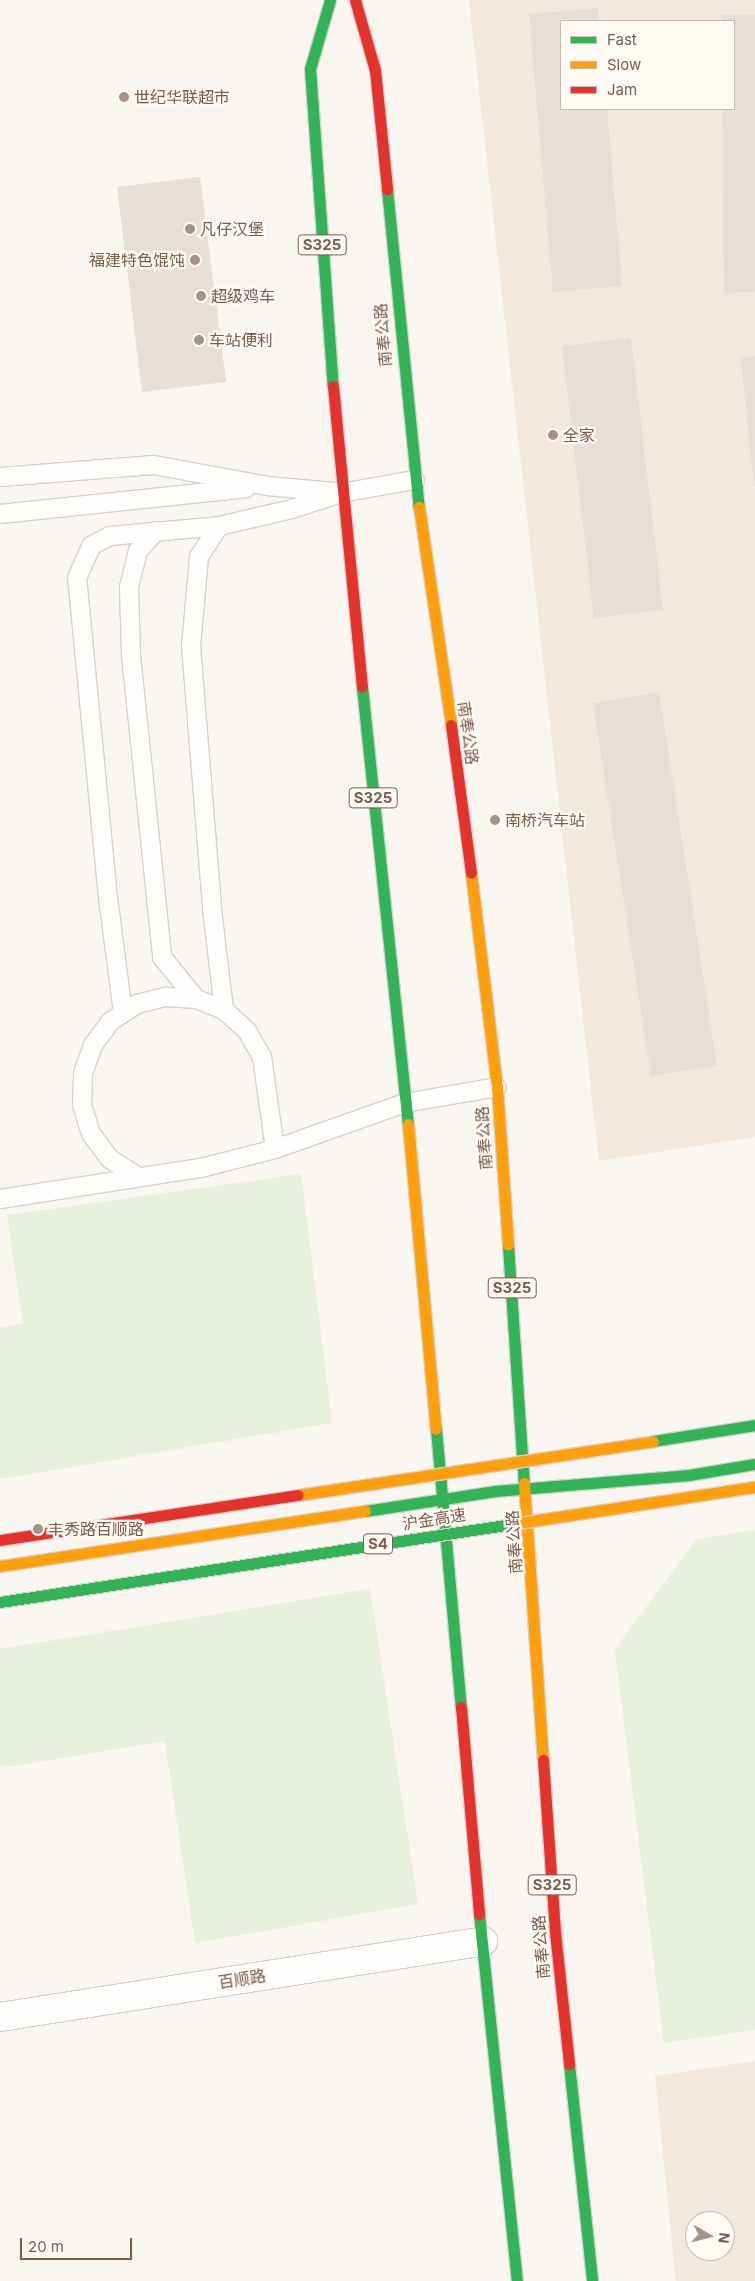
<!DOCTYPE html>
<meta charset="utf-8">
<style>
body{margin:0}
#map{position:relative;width:755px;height:2281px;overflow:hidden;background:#f9f5f0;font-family:Inter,"Noto Sans SC",sans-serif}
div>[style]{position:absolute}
.residential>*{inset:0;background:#f2e8de}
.green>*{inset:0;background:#e7f0db}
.building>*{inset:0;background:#e6ded7}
.roads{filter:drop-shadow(1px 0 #d7d1cb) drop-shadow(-1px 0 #d7d1cb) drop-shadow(0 1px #d7d1cb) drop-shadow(0 -1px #d7d1cb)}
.lane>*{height:18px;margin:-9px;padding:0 9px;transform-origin:9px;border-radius:9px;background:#fefefd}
.street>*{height:28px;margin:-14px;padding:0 14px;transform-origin:14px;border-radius:14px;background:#fefefd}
.fast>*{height:11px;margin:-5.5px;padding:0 5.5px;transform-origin:5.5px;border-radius:5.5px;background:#30b455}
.slow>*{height:11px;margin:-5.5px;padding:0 5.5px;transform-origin:5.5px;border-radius:5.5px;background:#ff9f0a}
.jam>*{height:11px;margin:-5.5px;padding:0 5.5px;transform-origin:5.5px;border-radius:5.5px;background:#e5322d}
.bridges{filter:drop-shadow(1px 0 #dad1cc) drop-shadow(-1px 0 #dad1cc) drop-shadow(0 1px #dad1cc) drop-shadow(0 -1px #dad1cc)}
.fast-bridge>*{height:11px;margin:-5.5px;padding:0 5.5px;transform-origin:5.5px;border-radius:5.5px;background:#30b455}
.slow-bridge>*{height:11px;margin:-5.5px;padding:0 5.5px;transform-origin:5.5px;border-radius:5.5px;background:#ff9f0a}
.jam-bridge>*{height:11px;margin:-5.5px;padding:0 5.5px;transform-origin:5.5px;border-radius:5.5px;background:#e5322d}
.dots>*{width:14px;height:14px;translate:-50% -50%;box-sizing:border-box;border:2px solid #fffaf3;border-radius:50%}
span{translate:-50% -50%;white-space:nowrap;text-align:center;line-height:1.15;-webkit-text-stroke:4.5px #fffaf3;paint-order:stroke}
.shield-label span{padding:1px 4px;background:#fffaf3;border:1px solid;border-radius:4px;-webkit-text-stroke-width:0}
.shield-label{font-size:15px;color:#7a5c4d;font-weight:700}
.poi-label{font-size:16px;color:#7a5c4d}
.left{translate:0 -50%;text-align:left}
.right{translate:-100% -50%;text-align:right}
.street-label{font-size:16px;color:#7a5c4d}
.legend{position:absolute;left:560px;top:20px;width:175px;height:90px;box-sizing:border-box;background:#fffaf3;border:1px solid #cabbb1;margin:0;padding:6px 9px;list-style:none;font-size:15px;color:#7a5c4d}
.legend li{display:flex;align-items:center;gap:10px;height:25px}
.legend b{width:25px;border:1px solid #cabbb1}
.north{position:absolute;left:685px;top:2211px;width:50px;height:50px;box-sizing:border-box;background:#fffaf3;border:1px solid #cabbb1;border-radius:50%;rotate:98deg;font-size:14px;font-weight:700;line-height:20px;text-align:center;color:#7a5c4d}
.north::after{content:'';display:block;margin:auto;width:18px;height:22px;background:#a69286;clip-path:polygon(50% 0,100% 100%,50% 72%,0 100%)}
.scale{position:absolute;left:20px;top:2238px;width:112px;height:22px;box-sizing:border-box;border:2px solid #7a5c4d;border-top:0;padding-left:6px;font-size:15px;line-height:18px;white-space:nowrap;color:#7a5c4d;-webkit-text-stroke:4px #fffaf3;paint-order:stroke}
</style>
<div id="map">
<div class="residential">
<i style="clip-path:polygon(evenodd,469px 0,755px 0,755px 1137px,599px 1161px,469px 0,561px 21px,734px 21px,734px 109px,561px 109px,561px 21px)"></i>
<i style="clip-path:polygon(evenodd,755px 2061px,755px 2281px,676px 2281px,655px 2076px,755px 2061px,695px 2221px,725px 2221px,725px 2251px,695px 2251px,695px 2221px)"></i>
</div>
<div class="green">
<i style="clip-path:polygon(301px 1174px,332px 1423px,0 1479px,0 1327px,23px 1324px,7px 1215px)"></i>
<i style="clip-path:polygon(755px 1530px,755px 2030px,664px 2043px,615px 1649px,697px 1539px)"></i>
<i style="clip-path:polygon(370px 1589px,418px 1904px,195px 1943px,165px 1741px,0 1768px,0 1649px)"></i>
</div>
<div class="building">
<i style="clip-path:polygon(598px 8px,599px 21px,561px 21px,561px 109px,607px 109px,622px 286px,553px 292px,529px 14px)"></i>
<i style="clip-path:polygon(721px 15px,755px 15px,755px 292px,724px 293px,722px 109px,734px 109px,734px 21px,721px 21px)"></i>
<i style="clip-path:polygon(200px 177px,226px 382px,142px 392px,117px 187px)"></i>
<i style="clip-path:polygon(631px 338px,663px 610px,594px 618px,562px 346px)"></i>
<i style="clip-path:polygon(755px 356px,755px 487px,754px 487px,741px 358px)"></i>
<i style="clip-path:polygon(659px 692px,717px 1066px,651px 1076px,593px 703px)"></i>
</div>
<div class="roads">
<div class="lane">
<i style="left:0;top:477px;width:154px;rotate:-4.5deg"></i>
<i style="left:154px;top:465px;width:115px;rotate:10.5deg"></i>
<i style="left:267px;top:486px;width:68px;rotate:5deg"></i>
<i style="left:0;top:514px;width:247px;rotate:-6deg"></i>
<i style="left:219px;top:526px;width:37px;rotate:123deg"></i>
<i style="left:199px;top:557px;width:89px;rotate:95.1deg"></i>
<i style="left:191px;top:646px;width:264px;rotate:85.4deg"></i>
<i style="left:212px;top:909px;width:102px;rotate:83.2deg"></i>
<i style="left:156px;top:531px;width:27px;rotate:132deg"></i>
<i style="left:138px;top:551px;width:38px;rotate:104deg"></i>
<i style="left:129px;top:588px;width:67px;rotate:88.3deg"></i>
<i style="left:131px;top:655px;width:304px;rotate:84.1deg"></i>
<i style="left:162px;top:957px;width:54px;rotate:51deg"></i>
<i style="left:123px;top:1013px;width:116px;rotate:-97.4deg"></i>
<i style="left:108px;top:898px;width:321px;rotate:-95.5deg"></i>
<i style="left:77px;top:578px;width:35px;rotate:-66deg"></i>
<i style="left:91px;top:546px;width:21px;rotate:-28deg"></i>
<i style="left:110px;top:536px;width:109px;rotate:-5.2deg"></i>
<i style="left:219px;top:526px;width:75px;rotate:-13.1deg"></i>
<i style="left:292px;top:509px;width:52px;rotate:-18.1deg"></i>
<i style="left:341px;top:493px;width:75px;rotate:-10deg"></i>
<i style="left:137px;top:1176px;width:32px;rotate:-148deg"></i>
<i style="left:110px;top:1159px;width:31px;rotate:-127deg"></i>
<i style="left:91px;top:1134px;width:31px;rotate:-107deg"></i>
<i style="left:82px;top:1104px;width:31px;rotate:-88deg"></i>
<i style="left:83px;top:1073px;width:30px;rotate:-70deg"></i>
<i style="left:93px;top:1045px;width:30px;rotate:-53deg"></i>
<i style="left:111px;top:1021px;width:31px;rotate:-33deg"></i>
<i style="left:137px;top:1004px;width:30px;rotate:-14deg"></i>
<i style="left:166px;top:997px;width:30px;rotate:4deg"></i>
<i style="left:196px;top:999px;width:30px;rotate:21deg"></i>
<i style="left:224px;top:1010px;width:31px;rotate:42deg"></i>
<i style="left:247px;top:1031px;width:30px;rotate:60deg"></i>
<i style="left:262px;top:1057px;width:93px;rotate:82deg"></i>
<i style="left:0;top:1199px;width:203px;rotate:-8.8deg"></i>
<i style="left:201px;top:1168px;width:76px;rotate:-14.4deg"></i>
<i style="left:275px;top:1149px;width:138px;rotate:-19.5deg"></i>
<i style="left:405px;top:1103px;width:93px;rotate:-9.9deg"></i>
</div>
<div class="street">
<i style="left:0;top:2017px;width:489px;rotate:-8.9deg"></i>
</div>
<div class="fast">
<i style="left:330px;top:0;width:72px;rotate:106.2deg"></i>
<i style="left:310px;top:69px;width:318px;rotate:85.9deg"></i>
<i style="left:387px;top:189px;width:320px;rotate:84.3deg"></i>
<i style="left:362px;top:687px;width:439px;rotate:84deg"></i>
<i style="left:508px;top:1245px;width:239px;rotate:86.2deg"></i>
<i style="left:436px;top:1429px;width:279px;rotate:84.9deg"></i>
<i style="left:365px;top:1511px;width:132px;rotate:-8.7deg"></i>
<i style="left:495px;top:1491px;width:195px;rotate:-4.7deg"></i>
<i style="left:689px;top:1475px;width:67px;rotate:-9.5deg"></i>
<i style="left:479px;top:1914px;width:369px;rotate:84.1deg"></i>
<i style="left:569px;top:2064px;width:218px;rotate:83.9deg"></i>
</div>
<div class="slow">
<i style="left:419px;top:507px;width:220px;rotate:81.6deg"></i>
<i style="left:471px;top:873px;width:216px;rotate:83.1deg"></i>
<i style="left:497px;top:1087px;width:158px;rotate:86deg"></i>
<i style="left:408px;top:1124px;width:306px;rotate:84.8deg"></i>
<i style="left:524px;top:1483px;width:278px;rotate:86.1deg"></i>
<i style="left:0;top:1566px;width:369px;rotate:-8.6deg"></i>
</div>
<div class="jam">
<i style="left:355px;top:0;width:73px;rotate:74.1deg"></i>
<i style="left:375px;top:70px;width:120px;rotate:84.2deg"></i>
<i style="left:333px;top:386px;width:302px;rotate:84.5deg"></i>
<i style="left:451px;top:725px;width:149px;rotate:82.3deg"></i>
<i style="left:461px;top:1707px;width:208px;rotate:85deg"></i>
<i style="left:543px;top:1760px;width:172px;rotate:86deg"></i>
<i style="left:555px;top:1932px;width:133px;rotate:83.9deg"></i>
</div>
</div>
<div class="bridges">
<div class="fast-bridge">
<i style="left:653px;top:1441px;width:103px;rotate:-8.9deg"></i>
<i style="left:0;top:1602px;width:518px;rotate:-8.66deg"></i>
</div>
<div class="slow-bridge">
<i style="left:298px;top:1495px;width:359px;rotate:-8.6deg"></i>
<i style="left:512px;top:1524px;width:246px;rotate:-8.7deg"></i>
</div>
<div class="jam-bridge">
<i style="left:0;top:1540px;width:301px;rotate:-8.6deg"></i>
</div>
</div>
<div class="dots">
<i style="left:124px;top:97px;background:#a69286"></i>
<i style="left:190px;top:229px;background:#a69286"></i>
<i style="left:195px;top:260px;background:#a69286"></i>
<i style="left:201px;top:296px;background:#a69286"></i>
<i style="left:199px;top:340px;background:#a69286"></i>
<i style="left:553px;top:435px;background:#a69286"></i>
<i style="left:495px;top:820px;background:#a69286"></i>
<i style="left:38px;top:1529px;background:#a69286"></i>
</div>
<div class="shield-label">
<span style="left:322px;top:245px">S325</span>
<span style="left:373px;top:798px">S325</span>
<span style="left:512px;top:1288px">S325</span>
<span style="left:378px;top:1544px">S4</span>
<span style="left:552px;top:1885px">S325</span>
</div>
<div class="poi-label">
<span class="left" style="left:134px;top:97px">世纪华联超市</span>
<span class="left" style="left:200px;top:229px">凡仔汉堡</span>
<span class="right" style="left:185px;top:260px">福建特色馄饨</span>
<span class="left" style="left:211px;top:296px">超级鸡车</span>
<span class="left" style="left:209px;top:340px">车站便利</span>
<span class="left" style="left:563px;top:435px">全家</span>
<span class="left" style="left:505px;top:820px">南桥汽车站</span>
<span class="left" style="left:48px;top:1529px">丰秀路百顺路</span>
</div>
<div class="street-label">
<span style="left:383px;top:335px;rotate:-95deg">南奉公路</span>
<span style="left:468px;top:733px;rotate:82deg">南奉公路</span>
<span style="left:484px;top:1138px;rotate:-94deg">南奉公路</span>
<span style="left:434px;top:1519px;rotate:-9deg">沪金高速</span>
<span style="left:514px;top:1542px;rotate:-94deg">南奉公路</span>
<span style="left:541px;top:1947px;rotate:-95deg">南奉公路</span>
<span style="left:242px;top:1979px;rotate:-9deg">百顺路</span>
</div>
<ul class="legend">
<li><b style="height:6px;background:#30b455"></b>Fast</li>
<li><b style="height:6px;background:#ff9f0a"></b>Slow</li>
<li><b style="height:6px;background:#e5322d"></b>Jam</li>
</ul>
<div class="north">N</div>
<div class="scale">20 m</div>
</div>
